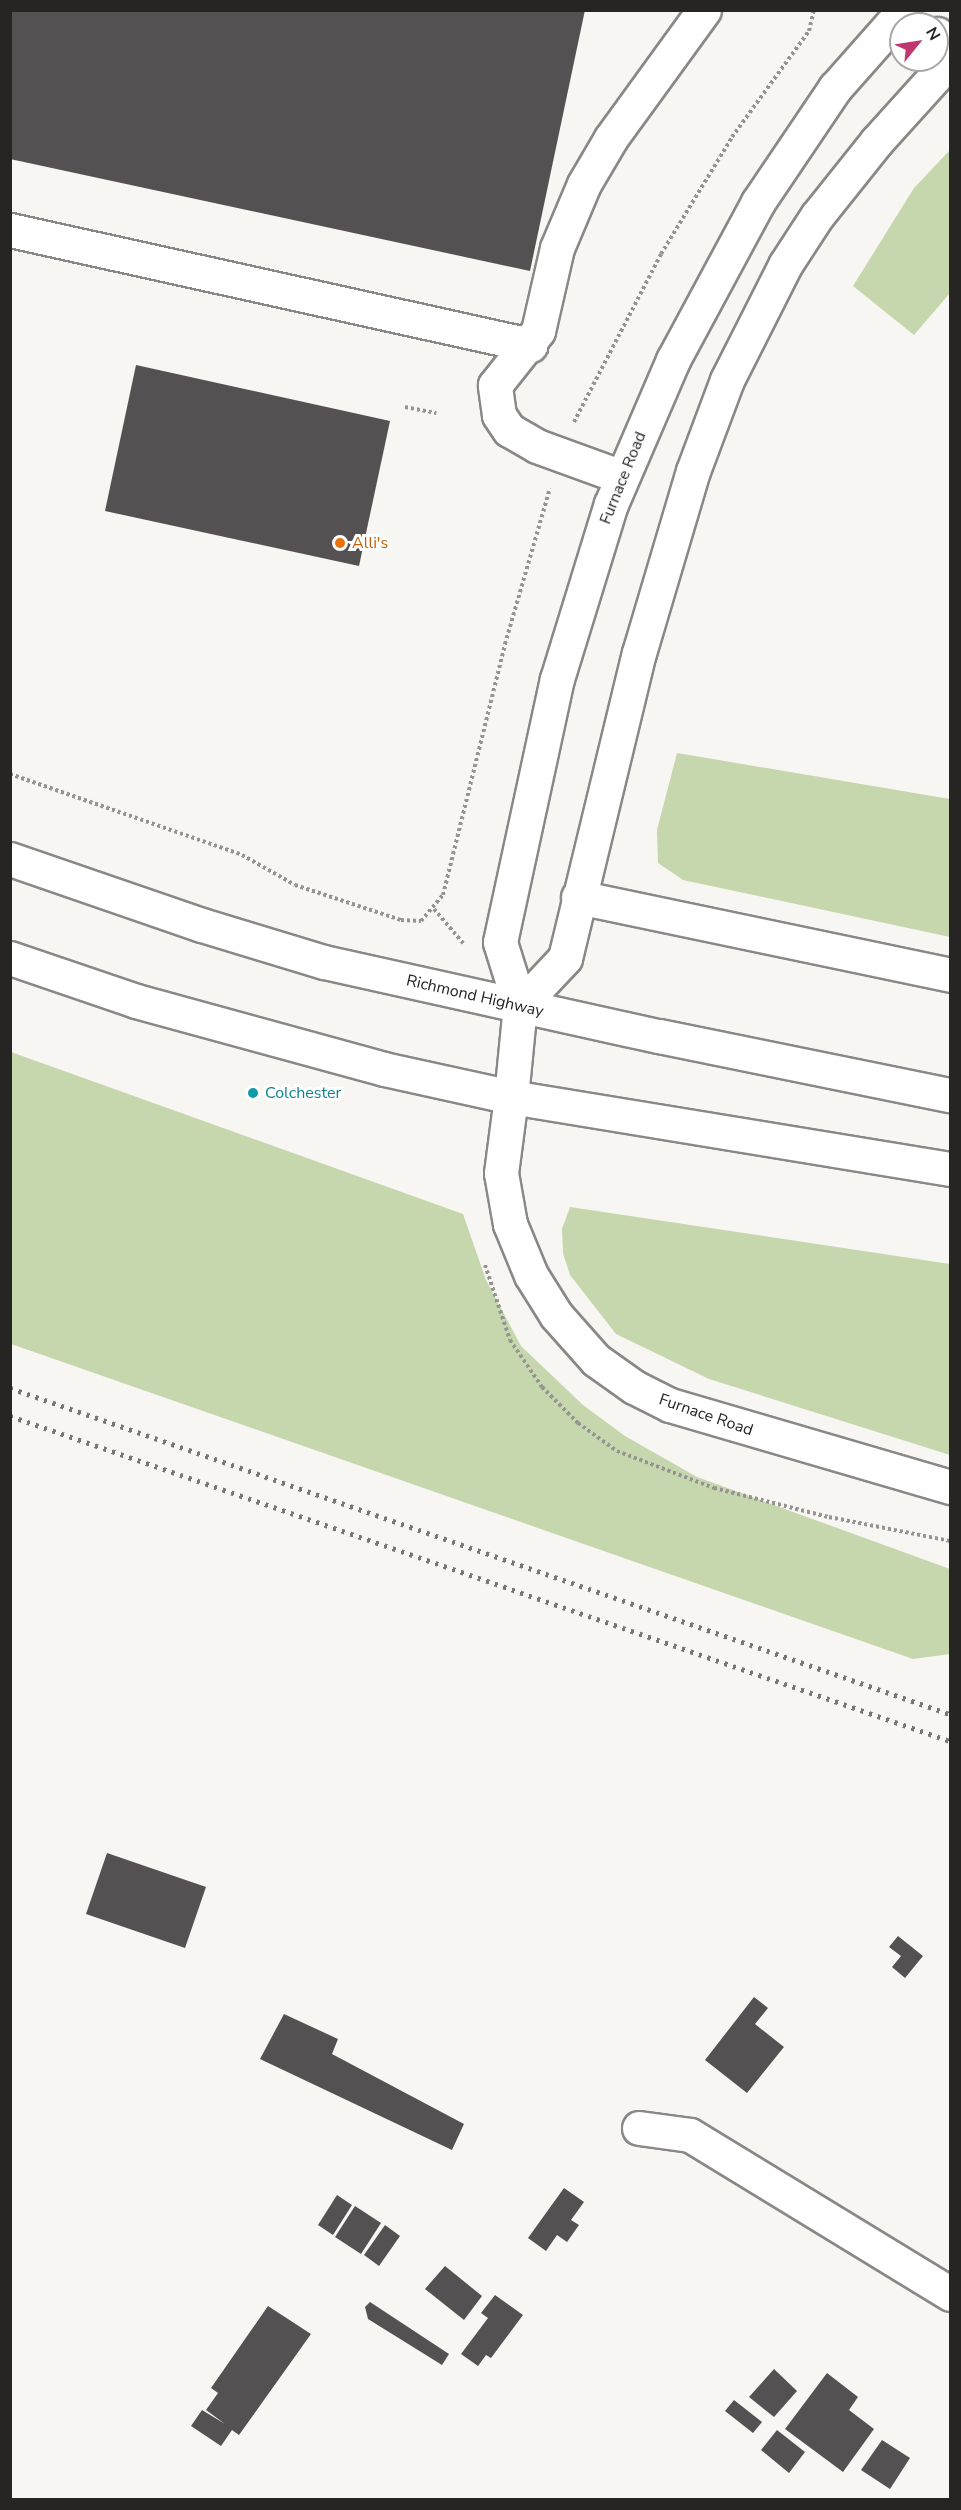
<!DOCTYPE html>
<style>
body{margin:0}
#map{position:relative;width:961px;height:2510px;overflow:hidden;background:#f7f6f3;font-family:"Nunito Sans",sans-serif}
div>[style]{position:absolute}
.green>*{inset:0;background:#c6d7ae}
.building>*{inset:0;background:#555153}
.path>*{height:4px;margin-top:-2px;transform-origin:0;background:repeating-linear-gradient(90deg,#959492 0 3px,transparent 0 6px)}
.roads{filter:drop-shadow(2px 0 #8a8886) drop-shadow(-2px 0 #8a8886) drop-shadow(0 2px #8a8886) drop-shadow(0 -2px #8a8886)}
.minor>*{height:33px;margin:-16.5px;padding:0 16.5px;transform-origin:16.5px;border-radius:16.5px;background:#fff}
.major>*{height:33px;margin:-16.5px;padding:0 16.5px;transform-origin:16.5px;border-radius:16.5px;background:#fff}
.rail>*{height:4.5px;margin-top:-2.25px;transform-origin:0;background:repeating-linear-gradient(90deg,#777675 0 3px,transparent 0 9px)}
.dots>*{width:16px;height:16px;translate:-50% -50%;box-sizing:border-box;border:3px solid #fff;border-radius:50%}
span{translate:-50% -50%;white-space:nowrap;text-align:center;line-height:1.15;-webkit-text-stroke:6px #fff;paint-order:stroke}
.street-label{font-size:16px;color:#262524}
.food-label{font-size:16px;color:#c56008}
.left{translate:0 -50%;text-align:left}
.culture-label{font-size:16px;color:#0d838f}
.frame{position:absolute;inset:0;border:12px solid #262524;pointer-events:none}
.north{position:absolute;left:889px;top:12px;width:60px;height:60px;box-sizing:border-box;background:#fff;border:2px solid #a8a8a7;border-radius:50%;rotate:60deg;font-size:16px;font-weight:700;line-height:24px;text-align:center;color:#262524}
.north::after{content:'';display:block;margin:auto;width:21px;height:27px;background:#c0366f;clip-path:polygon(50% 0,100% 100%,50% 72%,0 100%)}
</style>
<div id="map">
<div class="green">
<i style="clip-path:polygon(950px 150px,950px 293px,914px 335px,853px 286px,914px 188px)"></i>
<i style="clip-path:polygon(677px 753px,950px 799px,950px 937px,683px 880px,658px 863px,657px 830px)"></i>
<i style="clip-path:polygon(11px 1052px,463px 1214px,486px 1280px,521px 1346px,583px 1405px,625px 1436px,697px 1477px,950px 1569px,950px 1654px,913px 1659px,11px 1344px)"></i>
<i style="clip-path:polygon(570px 1207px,950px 1264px,950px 1455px,709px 1379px,616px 1334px,570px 1275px,563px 1253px,562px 1229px)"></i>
</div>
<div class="building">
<i style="clip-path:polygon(10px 10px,585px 10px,530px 271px,10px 159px)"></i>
<i style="clip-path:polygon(136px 365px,390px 421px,359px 566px,105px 511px)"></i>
<i style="clip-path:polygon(107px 1853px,206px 1887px,185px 1948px,86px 1914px)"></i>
<i style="clip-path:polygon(898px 1936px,923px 1956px,905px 1978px,892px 1967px,901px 1956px,889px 1947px)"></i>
<i style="clip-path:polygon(754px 1997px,768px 2008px,755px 2024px,784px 2047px,747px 2093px,705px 2060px)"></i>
<i style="clip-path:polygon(284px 2014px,338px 2039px,332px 2054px,464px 2124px,452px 2150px,260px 2059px)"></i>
<i style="clip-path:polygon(564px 2188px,584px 2202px,571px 2220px,579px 2225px,567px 2242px,557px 2235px,546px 2251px,528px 2238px)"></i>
<i style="clip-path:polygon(337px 2195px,352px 2205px,333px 2235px,318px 2225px)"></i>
<i style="clip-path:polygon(355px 2206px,381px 2223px,361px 2254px,335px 2237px)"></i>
<i style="clip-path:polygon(385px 2225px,400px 2236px,379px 2266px,364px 2255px)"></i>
<i style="clip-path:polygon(445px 2266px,482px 2296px,464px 2320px,425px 2289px)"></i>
<i style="clip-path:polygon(495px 2295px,523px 2315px,491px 2358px,486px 2355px,478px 2366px,461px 2354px,488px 2318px,481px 2313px)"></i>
<i style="clip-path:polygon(370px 2302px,449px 2354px,442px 2365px,368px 2319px,365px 2307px)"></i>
<i style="clip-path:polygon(268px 2306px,311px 2334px,239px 2435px,232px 2430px,221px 2446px,191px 2426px,202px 2410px,225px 2424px,206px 2410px,218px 2393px,211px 2388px)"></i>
<i style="clip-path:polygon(774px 2369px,797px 2391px,774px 2417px,749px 2397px)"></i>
<i style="clip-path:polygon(827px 2373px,858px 2397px,849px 2410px,874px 2429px,843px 2472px,785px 2429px)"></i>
<i style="clip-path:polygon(734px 2400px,762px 2422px,753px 2433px,725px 2411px)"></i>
<i style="clip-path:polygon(777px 2430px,805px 2452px,789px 2473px,761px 2450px)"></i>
<i style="clip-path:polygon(882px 2440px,910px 2458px,890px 2489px,861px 2470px)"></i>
</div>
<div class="path">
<i style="left:405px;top:407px;width:32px;rotate:11deg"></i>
<i style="left:574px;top:422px;width:189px;rotate:-62.6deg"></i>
<i style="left:661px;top:254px;width:137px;rotate:-58.7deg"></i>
<i style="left:732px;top:137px;width:131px;rotate:-54deg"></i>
<i style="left:809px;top:31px;width:22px;rotate:-77deg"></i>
<i style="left:10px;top:774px;width:246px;rotate:19.2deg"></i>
<i style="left:242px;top:855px;width:61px;rotate:29.5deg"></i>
<i style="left:295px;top:885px;width:112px;rotate:18.3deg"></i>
<i style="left:401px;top:920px;width:20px;rotate:3deg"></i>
<i style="left:421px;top:921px;width:34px;rotate:-50deg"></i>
<i style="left:443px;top:895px;width:259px;rotate:-76.1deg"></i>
<i style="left:505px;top:644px;width:162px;rotate:-73.9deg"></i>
<i style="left:434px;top:909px;width:45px;rotate:49.5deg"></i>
<i style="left:485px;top:1265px;width:79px;rotate:71.6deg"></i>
<i style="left:510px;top:1340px;width:57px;rotate:55.8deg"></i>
<i style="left:542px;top:1387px;width:51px;rotate:45deg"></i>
<i style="left:578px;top:1423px;width:48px;rotate:35.7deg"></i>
<i style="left:617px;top:1451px;width:104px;rotate:20.9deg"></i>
<i style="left:714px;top:1488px;width:119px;rotate:14.2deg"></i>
<i style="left:829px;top:1517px;width:123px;rotate:11.2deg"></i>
</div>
<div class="roads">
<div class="minor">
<i style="left:10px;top:230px;width:533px;rotate:12.47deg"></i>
<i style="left:622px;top:477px;width:90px;rotate:-160deg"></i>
<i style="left:537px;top:446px;width:32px;rotate:-150deg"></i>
<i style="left:509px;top:430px;width:18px;rotate:-124deg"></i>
<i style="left:499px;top:415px;width:30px;rotate:-98deg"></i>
<i style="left:495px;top:385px;width:69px;rotate:-51.5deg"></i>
<i style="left:538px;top:331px;width:85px;rotate:-77.1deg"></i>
<i style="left:557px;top:248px;width:69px;rotate:-67.1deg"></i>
<i style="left:584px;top:184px;width:53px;rotate:-59.6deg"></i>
<i style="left:611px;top:138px;width:158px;rotate:-54deg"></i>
<i style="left:578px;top:897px;width:380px;rotate:11.8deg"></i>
<i style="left:511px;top:1097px;width:77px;rotate:97.5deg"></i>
<i style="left:501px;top:1173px;width:52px;rotate:80deg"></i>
<i style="left:510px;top:1224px;width:55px;rotate:67.6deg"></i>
<i style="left:531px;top:1275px;width:47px;rotate:58deg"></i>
<i style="left:556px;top:1315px;width:60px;rotate:48.4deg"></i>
<i style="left:596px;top:1360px;width:47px;rotate:35.4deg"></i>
<i style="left:634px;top:1387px;width:40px;rotate:26.6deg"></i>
<i style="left:670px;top:1405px;width:292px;rotate:16.3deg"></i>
<i style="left:639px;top:2128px;width:51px;rotate:7.8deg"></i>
<i style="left:690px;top:2135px;width:305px;rotate:31.4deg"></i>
</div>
<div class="major">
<i style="left:937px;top:34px;width:16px;rotate:38deg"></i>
<i style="left:10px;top:859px;width:203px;rotate:19deg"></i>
<i style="left:202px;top:925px;width:127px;rotate:16.9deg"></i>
<i style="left:324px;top:962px;width:343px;rotate:12.5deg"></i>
<i style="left:659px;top:1036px;width:297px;rotate:11.5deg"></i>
<i style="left:10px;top:958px;width:133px;rotate:18.8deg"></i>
<i style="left:136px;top:1001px;width:257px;rotate:15.3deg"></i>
<i style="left:384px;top:1069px;width:130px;rotate:12.4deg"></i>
<i style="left:511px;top:1097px;width:445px;rotate:9.3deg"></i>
<i style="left:520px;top:1006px;width:66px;rotate:-46.8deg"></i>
<i style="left:565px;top:958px;width:314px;rotate:-76.4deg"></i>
<i style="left:639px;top:653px;width:190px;rotate:-73.5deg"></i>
<i style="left:693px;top:471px;width:97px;rotate:-69.5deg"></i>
<i style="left:727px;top:380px;width:129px;rotate:-63.2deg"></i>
<i style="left:785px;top:265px;width:59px;rotate:-56.9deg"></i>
<i style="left:817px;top:216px;width:95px;rotate:-51.4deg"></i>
<i style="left:876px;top:142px;width:110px;rotate:-47.9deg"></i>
<i style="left:511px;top:1097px;width:91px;rotate:-84.4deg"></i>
<i style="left:520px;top:1006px;width:67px;rotate:-107.4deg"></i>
<i style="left:500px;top:942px;width:269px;rotate:-77.8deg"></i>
<i style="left:557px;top:679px;width:183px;rotate:-72.9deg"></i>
<i style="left:611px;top:504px;width:157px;rotate:-66.7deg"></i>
<i style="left:673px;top:360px;width:179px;rotate:-61.7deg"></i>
<i style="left:758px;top:202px;width:138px;rotate:-56deg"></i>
<i style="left:835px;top:88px;width:104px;rotate:-48.5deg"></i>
</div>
</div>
<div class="rail">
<i style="left:10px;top:1388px;width:995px;rotate:19.13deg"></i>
<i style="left:10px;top:1416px;width:995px;rotate:19.07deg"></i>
</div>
<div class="dots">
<i style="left:340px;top:543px;background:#e8710a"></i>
<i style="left:253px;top:1093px;background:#0f9aa8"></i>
</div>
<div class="street-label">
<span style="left:623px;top:478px;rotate:-68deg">Furnace Road</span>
<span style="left:475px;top:996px;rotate:13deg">Richmond Highway</span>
<span style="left:706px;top:1415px;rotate:19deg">Furnace Road</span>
</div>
<div class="food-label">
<span class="left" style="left:352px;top:543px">Alli's</span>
</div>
<div class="culture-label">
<span class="left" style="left:265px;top:1093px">Colchester</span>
</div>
<div class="frame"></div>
<div class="north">N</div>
</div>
